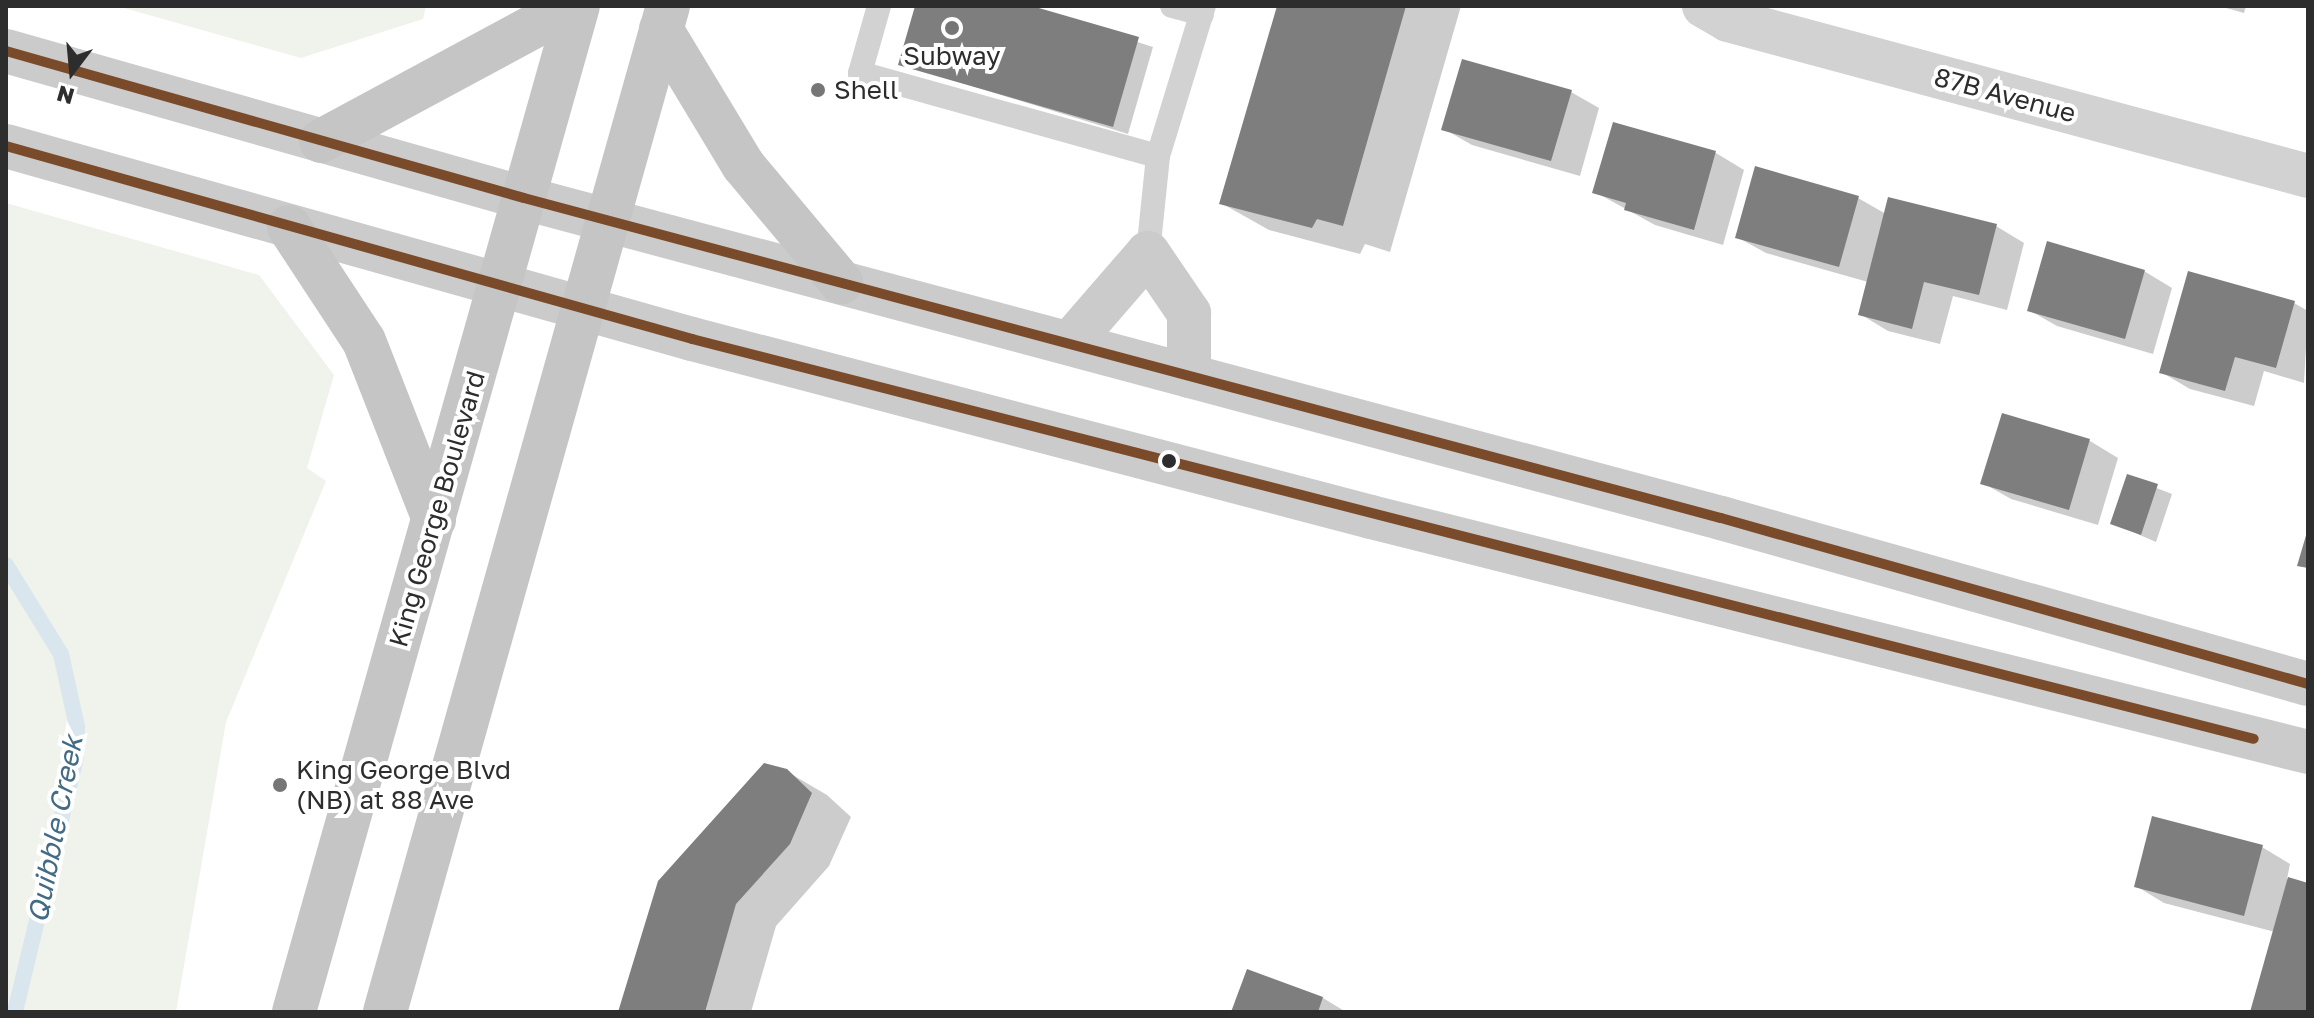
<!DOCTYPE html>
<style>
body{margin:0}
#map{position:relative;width:2314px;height:1018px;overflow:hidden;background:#fff;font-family:"Golos Text",sans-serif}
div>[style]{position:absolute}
.green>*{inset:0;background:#eff3eb}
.shadow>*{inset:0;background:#0003}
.stream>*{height:16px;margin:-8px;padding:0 8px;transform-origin:8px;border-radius:8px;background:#d9e6ee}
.building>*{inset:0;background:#7e7e7e}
.service>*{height:24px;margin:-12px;padding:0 12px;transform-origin:12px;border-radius:12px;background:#d2d2d2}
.minor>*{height:44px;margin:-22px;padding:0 22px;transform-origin:22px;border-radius:22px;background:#d2d2d2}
.secondary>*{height:44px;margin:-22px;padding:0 22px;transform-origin:22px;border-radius:22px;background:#cbcbcb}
.primary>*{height:44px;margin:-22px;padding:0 22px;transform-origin:22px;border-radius:22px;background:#c5c5c5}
.bus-1>*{height:10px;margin:-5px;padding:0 5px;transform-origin:5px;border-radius:5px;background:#7a4b2a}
.dots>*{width:22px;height:22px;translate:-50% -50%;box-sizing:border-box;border:4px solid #fff;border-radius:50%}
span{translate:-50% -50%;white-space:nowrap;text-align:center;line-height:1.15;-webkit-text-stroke:8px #fff;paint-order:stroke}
.poi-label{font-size:26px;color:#2d2d2d}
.left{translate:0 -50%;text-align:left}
.street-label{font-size:26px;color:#2d2d2d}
.water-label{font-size:28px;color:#436b86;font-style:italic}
.frame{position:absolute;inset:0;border:8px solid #2d2d2d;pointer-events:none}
.north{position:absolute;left:32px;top:32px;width:80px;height:80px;-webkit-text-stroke:6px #fff;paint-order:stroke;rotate:196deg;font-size:22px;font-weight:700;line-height:32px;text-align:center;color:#2d2d2d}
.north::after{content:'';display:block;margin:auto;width:28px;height:36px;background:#2d2d2d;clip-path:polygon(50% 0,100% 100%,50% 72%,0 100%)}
</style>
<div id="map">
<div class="green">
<i style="clip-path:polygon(117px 6px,426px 6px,423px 19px,301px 58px)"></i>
<i style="clip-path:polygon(6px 203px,259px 275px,334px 375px,307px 468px,326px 481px,226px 722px,176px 1012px,6px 1012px)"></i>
</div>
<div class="shadow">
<i style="clip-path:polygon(917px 6px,1025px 6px,1153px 47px,1128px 134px,900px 64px)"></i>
<i style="clip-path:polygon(1279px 6px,1461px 6px,1390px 252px,1365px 244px,1360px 254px,1269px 230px,1221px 203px)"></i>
<i style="clip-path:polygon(2219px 6px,2246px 6px,2244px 13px)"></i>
<i style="clip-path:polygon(1571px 92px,1599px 108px,1580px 176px,1472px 145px,1444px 129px)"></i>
<i style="clip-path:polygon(1614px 124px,1716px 153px,1744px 170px,1723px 245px,1655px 225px,1595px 192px)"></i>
<i style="clip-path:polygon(1858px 198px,1886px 214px,1996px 226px,2024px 243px,2007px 310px,1953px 296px,1940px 344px,1888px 331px,1860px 314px,1868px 282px,1766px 253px,1737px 237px)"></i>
<i style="clip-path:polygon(2144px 271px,2172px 288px,2153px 354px,2057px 326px,2029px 310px)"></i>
<i style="clip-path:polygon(2294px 303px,2308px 311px,2304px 383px,2264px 371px,2254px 406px,2190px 389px,2161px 372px)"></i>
<i style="clip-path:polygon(2003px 415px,2090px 441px,2118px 458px,2098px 525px,2011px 499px,1983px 483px)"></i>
<i style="clip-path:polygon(2128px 477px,2172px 494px,2156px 542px,2112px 523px)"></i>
<i style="clip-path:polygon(786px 771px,827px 795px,851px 817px,829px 866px,776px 926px,751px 1012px,620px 1012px)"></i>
<i style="clip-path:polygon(2262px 847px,2290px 864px,2287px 879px,2308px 885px,2308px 1012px,2252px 1012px,2275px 932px,2164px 903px,2136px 886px)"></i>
<i style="clip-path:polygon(1248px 972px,1323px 998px,1346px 1012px,1233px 1012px)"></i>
</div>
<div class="stream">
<i style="left:6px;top:565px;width:105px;rotate:58.3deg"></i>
<i style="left:61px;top:654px;width:75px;rotate:77.6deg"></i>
<i style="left:77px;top:727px;width:35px;rotate:93deg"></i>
<i style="left:75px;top:762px;width:257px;rotate:103.5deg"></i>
</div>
<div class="building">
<i style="clip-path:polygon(915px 6px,1032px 6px,1139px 37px,1113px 127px,898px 65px)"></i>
<i style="clip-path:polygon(1277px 6px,1406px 6px,1343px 226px,1317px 219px,1312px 228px,1219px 204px)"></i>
<i style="clip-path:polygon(1462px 59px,1572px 90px,1551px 161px,1441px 130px)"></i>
<i style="clip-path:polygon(1613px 122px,1716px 151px,1694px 230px,1624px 210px,1626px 203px,1592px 193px)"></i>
<i style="clip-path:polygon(1755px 166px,1859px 196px,1839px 267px,1735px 238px)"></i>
<i style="clip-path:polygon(1888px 197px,1997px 224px,1979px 295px,1924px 282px,1912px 329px,1858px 315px)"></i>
<i style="clip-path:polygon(2047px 241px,2145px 270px,2125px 339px,2027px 311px)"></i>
<i style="clip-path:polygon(2188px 271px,2295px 301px,2276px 368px,2235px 357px,2225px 391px,2159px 373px)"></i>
<i style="clip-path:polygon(2002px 413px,2090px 439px,2069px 510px,1980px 484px)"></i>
<i style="clip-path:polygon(2127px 474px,2158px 484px,2141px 535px,2110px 524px)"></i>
<i style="clip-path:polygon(2307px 532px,2308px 532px,2308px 568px,2297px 566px)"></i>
<i style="clip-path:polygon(764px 763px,787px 769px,812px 793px,790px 844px,736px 904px,705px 1012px,618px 1012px,658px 881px)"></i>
<i style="clip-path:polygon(2152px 816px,2263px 845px,2244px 916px,2134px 887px)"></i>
<i style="clip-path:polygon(2288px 877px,2308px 883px,2308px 1012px,2250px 1012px)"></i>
<i style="clip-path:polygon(1247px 969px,1323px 997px,1318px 1012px,1231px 1012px)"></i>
</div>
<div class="service">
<i style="left:879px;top:6px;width:70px;rotate:105.8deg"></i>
<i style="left:860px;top:73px;width:309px;rotate:15.6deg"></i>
<i style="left:1172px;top:6px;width:31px;rotate:15deg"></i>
<i style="left:1148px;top:253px;width:98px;rotate:-84.1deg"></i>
<i style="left:1158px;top:156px;width:157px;rotate:-73deg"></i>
</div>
<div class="minor">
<i style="left:1704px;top:6px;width:28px;rotate:30deg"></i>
<i style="left:1728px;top:20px;width:601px;rotate:15.05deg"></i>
</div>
<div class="secondary">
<i style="left:6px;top:51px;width:538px;rotate:15.84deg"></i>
<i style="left:524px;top:198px;width:1239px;rotate:14.97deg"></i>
<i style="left:1721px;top:518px;width:610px;rotate:15.79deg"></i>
<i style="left:6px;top:146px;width:713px;rotate:15.71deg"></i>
<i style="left:692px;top:339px;width:702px;rotate:14.69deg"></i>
<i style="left:1371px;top:517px;width:966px;rotate:14.08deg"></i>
<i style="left:1070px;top:343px;width:119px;rotate:-49.1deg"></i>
<i style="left:1148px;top:253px;width:73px;rotate:55.7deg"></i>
<i style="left:1189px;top:313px;width:63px;rotate:90deg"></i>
</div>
<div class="primary">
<i style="left:661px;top:29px;width:159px;rotate:58.9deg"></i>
<i style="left:743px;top:165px;width:153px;rotate:50.1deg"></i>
<i style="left:321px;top:141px;width:285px;rotate:-28.3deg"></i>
<i style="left:289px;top:227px;width:136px;rotate:56.7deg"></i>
<i style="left:364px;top:341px;width:192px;rotate:68.6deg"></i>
<i style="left:294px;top:1012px;width:1045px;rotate:-74.24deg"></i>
<i style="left:385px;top:1012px;width:1045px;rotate:-74.29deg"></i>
</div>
<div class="bus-1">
<i style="left:6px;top:51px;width:538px;rotate:15.84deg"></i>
<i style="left:524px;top:198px;width:1239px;rotate:14.97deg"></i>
<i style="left:1721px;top:518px;width:610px;rotate:15.79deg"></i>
<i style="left:6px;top:146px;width:713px;rotate:15.71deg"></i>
<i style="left:692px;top:339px;width:1612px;rotate:14.36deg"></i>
</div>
<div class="dots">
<i style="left:952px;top:28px;background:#767676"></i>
<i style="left:818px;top:90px;background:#767676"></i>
<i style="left:1169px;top:461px;background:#2d2d2d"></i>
<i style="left:280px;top:785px;background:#767676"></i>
</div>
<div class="poi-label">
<span style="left:952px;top:56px">Subway</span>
<span class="left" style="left:834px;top:90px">Shell</span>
<span class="left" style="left:296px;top:785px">King George Blvd<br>(NB) at 88 Ave</span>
</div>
<div class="street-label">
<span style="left:2005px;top:95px;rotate:15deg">87B Avenue</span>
<span style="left:437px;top:509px;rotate:-74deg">King George Boulevard</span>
</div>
<div class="water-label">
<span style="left:55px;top:829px;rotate:-79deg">Quibble Creek</span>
</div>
<div class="frame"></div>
<div class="north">N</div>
</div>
